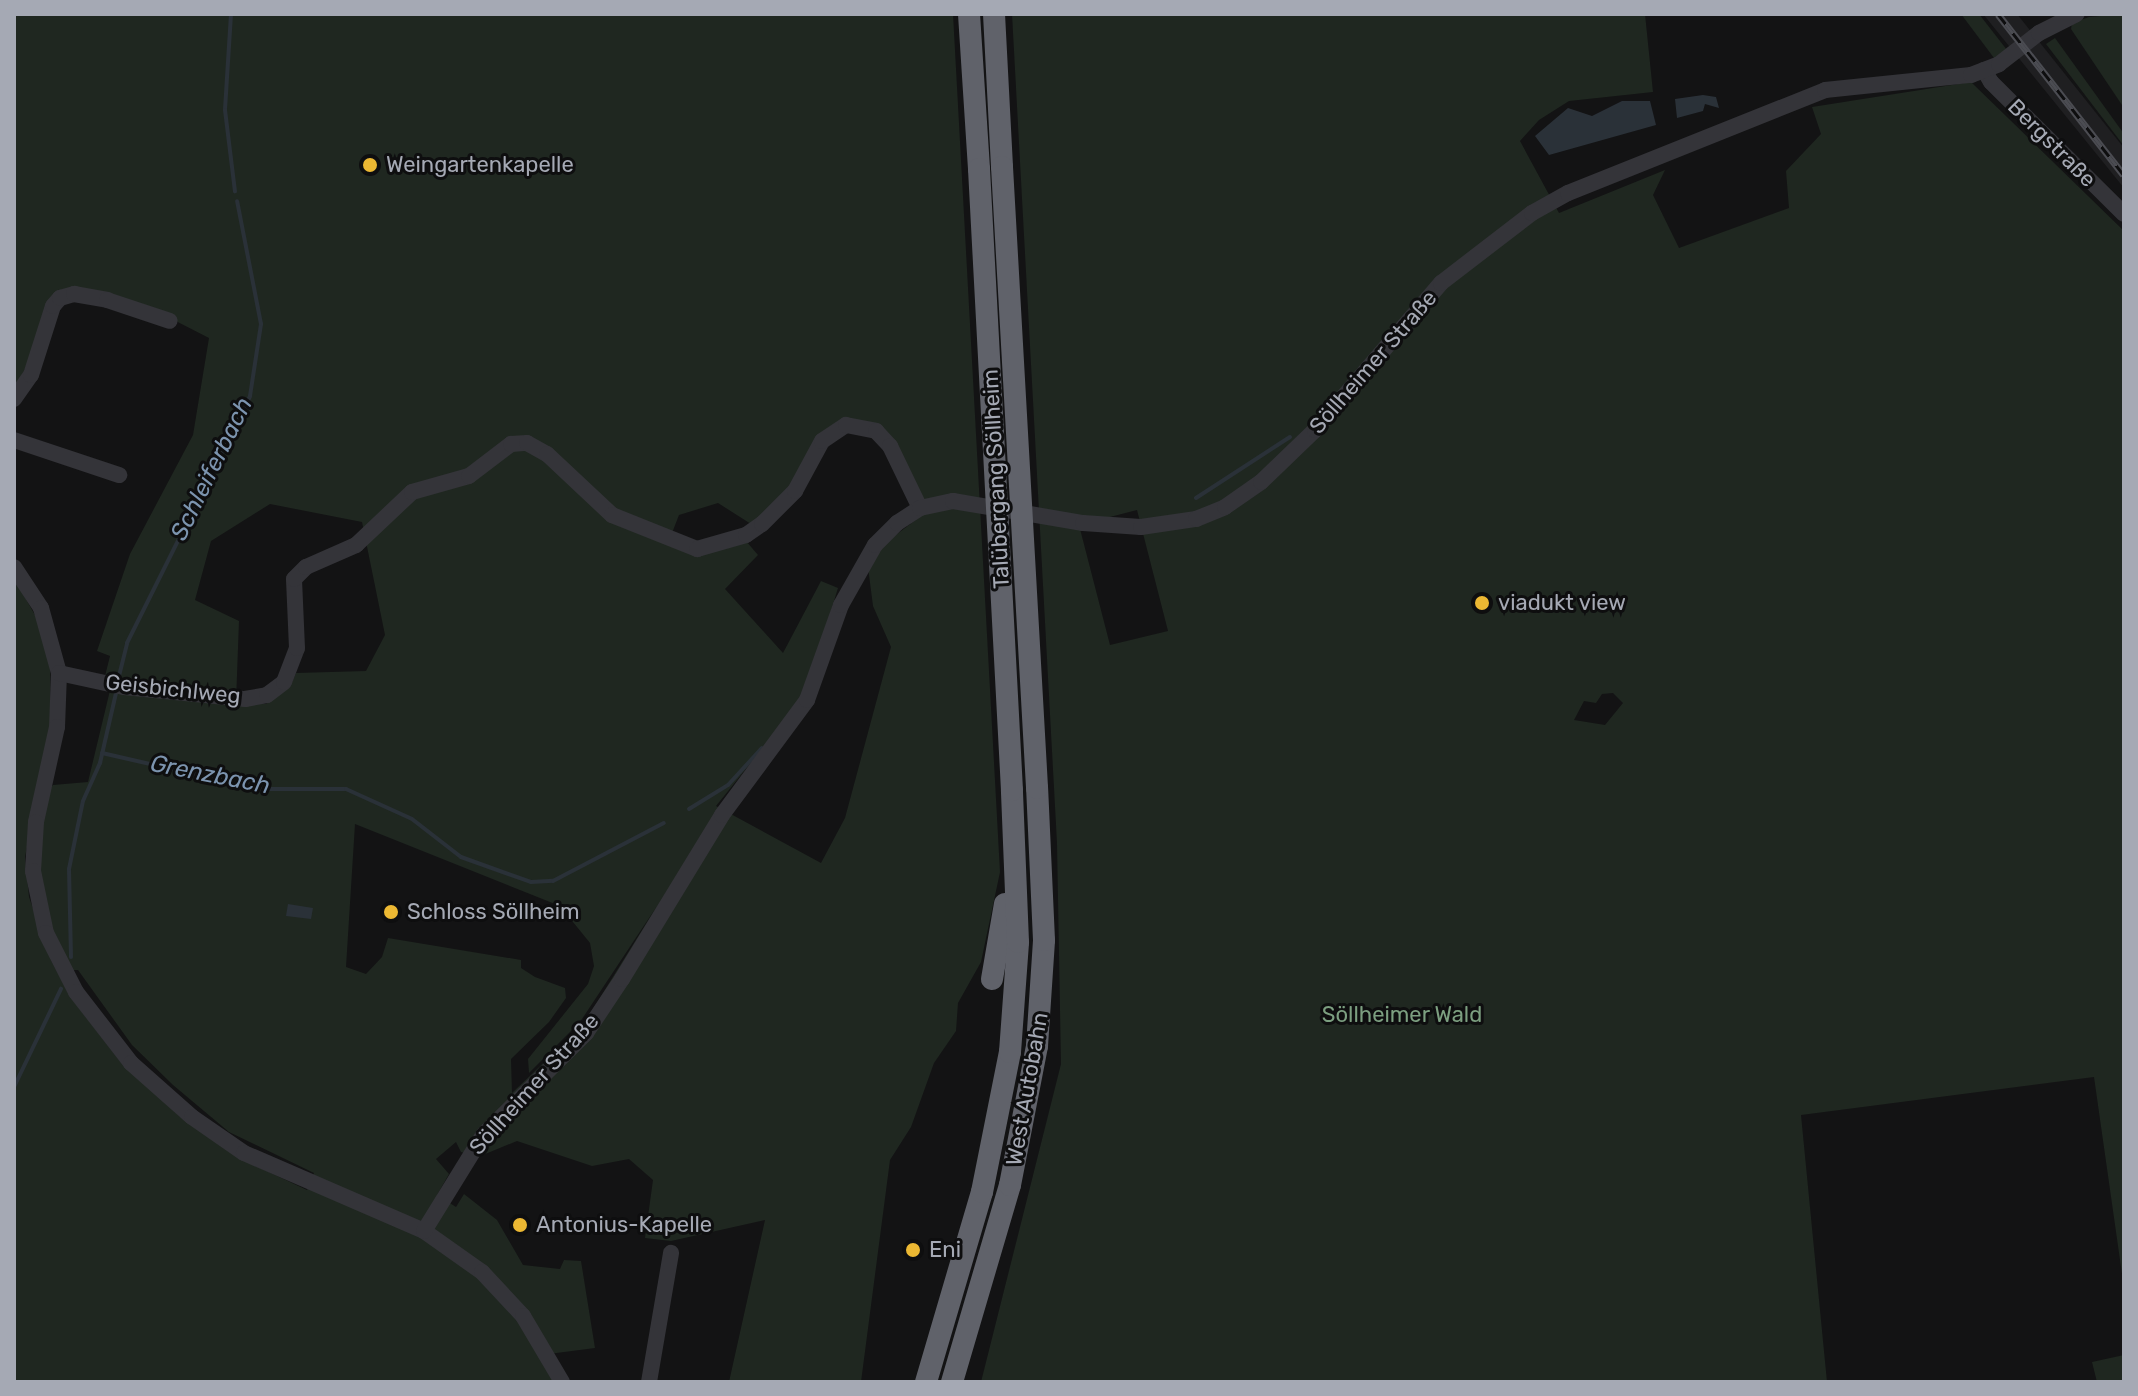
<!DOCTYPE html>
<meta charset="utf-8">
<style>
body{margin:0}
#map{position:relative;width:2138px;height:1396px;overflow:hidden;background:#131314;font-family:Rubik,sans-serif}
div>[style]{position:absolute}
.built>*{inset:0;background:#1f1f21}
.green>*{inset:0;background:#1f2720}
.water>*{inset:0;background:#2a3138}
.stream>*{height:4px;margin:-2px;padding:0 2px;transform-origin:2px;border-radius:2px;background:#2a3138}
.minor>*{height:16px;margin:-8px;padding:0 8px;transform-origin:8px;border-radius:8px;background:#343439}
.highway>*{height:22px;margin:-11px;padding:0 11px;transform-origin:11px;border-radius:11px;background:#60626a}
.rail>*{height:7px;margin-top:-3.5px;transform-origin:0;background:repeating-linear-gradient(90deg,#0e0e0f 0 12px,#4b4c52 0 24px);box-sizing:border-box;border-block:2px solid #4b4c52}
.highway-bridge>*{height:22px;margin:-11px;padding:0 11px;transform-origin:11px;border-radius:11px;background:#60626a}
.dots>*{width:22px;height:22px;translate:-50% -50%;box-sizing:border-box;border:4px solid #0e0e0f;border-radius:50%}
span{translate:-50% -50%;white-space:nowrap;text-align:center;line-height:1.15;-webkit-text-stroke:6px #0e0e0f;paint-order:stroke}
.street-label{font-size:22px;color:#a5a9b4}
.poi-label{font-size:22px;color:#a5a9b4}
.left{translate:0 -50%;text-align:left}
.park-label{font-size:22px;color:#7c9f80}
.water-label{font-size:24px;color:#7c94af;font-style:italic}
.frame{position:absolute;inset:0;border:16px solid #a5a9b4;pointer-events:none}
</style>
<div id="map">
<div class="built">
<i style="clip-path:polygon(1983px 14px,2017px 14px,2124px 148px,2124px 188px)"></i>
</div>
<div class="green">
<i style="clip-path:polygon(evenodd,14px 14px,953px 14px,1000px 872px,981px 962px,958px 1003px,956px 1031px,934px 1063px,911px 1127px,890px 1160px,861px 1382px,729px 1382px,765px 1220px,671px 1241px,645px 1238px,653px 1180px,629px 1159px,592px 1166px,517px 1141px,478px 1157px,461px 1152px,456px 1142px,436px 1159px,449px 1174px,437px 1195px,456px 1207px,464px 1194px,497px 1220px,523px 1265px,560px 1269px,564px 1260px,581px 1261px,595px 1348px,541px 1355px,555px 1382px,14px 1382px,14px 578px,40px 624px,50px 661px,51px 726px,25px 857px,29px 897px,51px 960px,71px 998px,119px 1060px,179px 1116px,258px 1167px,307px 1190px,314px 1173px,229px 1132px,173px 1085px,132px 1045px,78px 970px,70px 970px,54px 936px,38px 866px,46px 794px,53px 785px,88px 782px,112px 682px,104px 680px,110px 656px,97px 651px,130px 554px,193px 435px,209px 338px,166px 316px,58px 295px,14px 393px,14px 14px,844px 420px,895px 445px,925px 513px,889px 540px,868px 567px,873px 606px,891px 647px,845px 818px,821px 863px,716px 806px,795px 708px,808px 685px,838px 588px,821px 581px,783px 653px,725px 589px,758px 555px,746px 541px,681px 548px,672px 533px,679px 515px,718px 503px,751px 524px,793px 488px,844px 420px,14px 14px,270px 504px,362px 522px,385px 635px,366px 671px,296px 673px,290px 687px,266px 704px,236px 702px,239px 621px,195px 600px,211px 541px,270px 504px,14px 14px,355px 824px,560px 906px,590px 943px,594px 966px,588px 984px,528px 1059px,529px 1073px,580px 1022px,657px 906px,583px 1025px,512px 1093px,511px 1059px,549px 1022px,566px 998px,565px 988px,535px 977px,521px 968px,521px 960px,388px 938px,382px 957px,366px 974px,346px 967px,355px 824px)"></i>
<i style="clip-path:polygon(evenodd,1012px 14px,1645px 14px,1653px 92px,1569px 101px,1539px 120px,1520px 141px,1559px 213px,1665px 170px,1653px 195px,1679px 248px,1789px 208px,1786px 171px,1821px 134px,1812px 107px,1971px 82px,2124px 231px,2124px 1288px,2094px 1077px,1801px 1115px,1827px 1382px,981px 1382px,1061px 1064px,1057px 843px,1012px 14px,1137px 510px,1168px 631px,1110px 645px,1079px 525px,1137px 510px,1012px 14px,1613px 693px,1623px 703px,1605px 725px,1574px 720px,1584px 701px,1596px 703px,1602px 694px,1613px 693px)"></i>
<i style="clip-path:polygon(1961px 14px,1979px 14px,2007px 50px,1994px 58px)"></i>
<i style="clip-path:polygon(2124px 14px,2124px 108px,2071px 29px,2072px 23px,2089px 17px)"></i>
<i style="clip-path:polygon(2055px 38px,2124px 134px,2124px 146px,2046px 44px)"></i>
<i style="clip-path:polygon(2124px 1355px,2124px 1382px,2097px 1382px,2092px 1362px)"></i>
</div>
<div class="water">
<i style="clip-path:polygon(1703px 95px,1716px 97px,1719px 108px,1705px 104px,1703px 111px,1677px 118px,1675px 99px)"></i>
<i style="clip-path:polygon(1622px 101px,1650px 101px,1656px 125px,1549px 155px,1535px 136px,1568px 108px,1592px 116px)"></i>
<i style="clip-path:polygon(288px 904px,313px 908px,311px 919px,286px 916px)"></i>
</div>
<div class="stream">
<i style="left:231px;top:14px;width:96px;rotate:93.6deg"></i>
<i style="left:225px;top:110px;width:82px;rotate:83deg"></i>
<i style="left:1196px;top:498px;width:112px;rotate:-33deg"></i>
<i style="left:118px;top:680px;width:38px;rotate:-76deg"></i>
<i style="left:127px;top:643px;width:276px;rotate:-63.5deg"></i>
<i style="left:250px;top:396px;width:73px;rotate:-81.3deg"></i>
<i style="left:261px;top:324px;width:125px;rotate:-101deg"></i>
<i style="left:102px;top:753px;width:161px;rotate:12.9deg"></i>
<i style="left:259px;top:789px;width:87px"></i>
<i style="left:346px;top:789px;width:72px;rotate:24.4deg"></i>
<i style="left:412px;top:819px;width:62px;rotate:37.8deg"></i>
<i style="left:461px;top:857px;width:74px;rotate:19.7deg"></i>
<i style="left:531px;top:882px;width:22px;rotate:-3deg"></i>
<i style="left:553px;top:881px;width:125px;rotate:-27.6deg"></i>
<i style="left:689px;top:809px;width:46px;rotate:-31.6deg"></i>
<i style="left:728px;top:785px;width:50px;rotate:-47.4deg"></i>
<i style="left:71px;top:957px;width:88px;rotate:-91.3deg"></i>
<i style="left:69px;top:869px;width:69px;rotate:-78.4deg"></i>
<i style="left:83px;top:801px;width:42px;rotate:-65.9deg"></i>
<i style="left:100px;top:763px;width:72px;rotate:-77.1deg"></i>
<i style="left:14px;top:1087px;width:109px;rotate:-64.4deg"></i>
</div>
<div class="minor">
<i style="left:1984px;top:70px;width:14px;rotate:60deg"></i>
<i style="left:1991px;top:82px;width:187px;rotate:44.8deg"></i>
<i style="left:14px;top:399px;width:29px;rotate:-55deg"></i>
<i style="left:31px;top:375px;width:72px;rotate:-72.3deg"></i>
<i style="left:53px;top:306px;width:11px;rotate:-49deg"></i>
<i style="left:60px;top:298px;width:15px;rotate:-16deg"></i>
<i style="left:74px;top:294px;width:34px;rotate:10deg"></i>
<i style="left:107px;top:300px;width:66px;rotate:18.4deg"></i>
<i style="left:14px;top:440px;width:111px;rotate:18.4deg"></i>
<i style="left:14px;top:567px;width:49px;rotate:56.6deg"></i>
<i style="left:41px;top:608px;width:67px;rotate:74.5deg"></i>
<i style="left:59px;top:673px;width:54px;rotate:92.1deg"></i>
<i style="left:57px;top:727px;width:97px;rotate:102.5deg"></i>
<i style="left:36px;top:822px;width:49px;rotate:93.5deg"></i>
<i style="left:33px;top:871px;width:63px;rotate:78.2deg"></i>
<i style="left:46px;top:933px;width:66px;rotate:63deg"></i>
<i style="left:76px;top:992px;width:90px;rotate:52.2deg"></i>
<i style="left:131px;top:1063px;width:81px;rotate:41.5deg"></i>
<i style="left:192px;top:1117px;width:63px;rotate:34.7deg"></i>
<i style="left:244px;top:1153px;width:196px;rotate:23.4deg"></i>
<i style="left:424px;top:1231px;width:71px;rotate:35.3deg"></i>
<i style="left:482px;top:1272px;width:60px;rotate:47deg"></i>
<i style="left:523px;top:1316px;width:77px;rotate:59.4deg"></i>
<i style="left:59px;top:673px;width:66px;rotate:12.2deg"></i>
<i style="left:124px;top:687px;width:122px;rotate:5.7deg"></i>
<i style="left:245px;top:699px;width:22px;rotate:-10deg"></i>
<i style="left:267px;top:695px;width:21px;rotate:-37deg"></i>
<i style="left:284px;top:682px;width:36px;rotate:-69deg"></i>
<i style="left:297px;top:648px;width:69px;rotate:-92.5deg"></i>
<i style="left:294px;top:579px;width:17px;rotate:-45deg"></i>
<i style="left:306px;top:567px;width:55px;rotate:-23.7deg"></i>
<i style="left:356px;top:545px;width:77px;rotate:-43.4deg"></i>
<i style="left:412px;top:492px;width:59px;rotate:-15.7deg"></i>
<i style="left:469px;top:476px;width:53px;rotate:-37.3deg"></i>
<i style="left:511px;top:444px;width:16px;rotate:-4deg"></i>
<i style="left:527px;top:443px;width:23px;rotate:29deg"></i>
<i style="left:547px;top:454px;width:89px;rotate:43.2deg"></i>
<i style="left:612px;top:515px;width:92px;rotate:21.8deg"></i>
<i style="left:697px;top:549px;width:51px;rotate:-15.9deg"></i>
<i style="left:746px;top:535px;width:19px;rotate:-35deg"></i>
<i style="left:762px;top:524px;width:47px;rotate:-45deg"></i>
<i style="left:795px;top:491px;width:57px;rotate:-61.6deg"></i>
<i style="left:822px;top:441px;width:29px;rotate:-34deg"></i>
<i style="left:846px;top:425px;width:31px;rotate:11deg"></i>
<i style="left:876px;top:431px;width:21px;rotate:47deg"></i>
<i style="left:890px;top:446px;width:69px;rotate:64.2deg"></i>
<i style="left:424px;top:1231px;width:114px;rotate:-58.3deg"></i>
<i style="left:484px;top:1134px;width:144px;rotate:-44.7deg"></i>
<i style="left:586px;top:1033px;width:65px;rotate:-56.3deg"></i>
<i style="left:622px;top:979px;width:192px;rotate:-58.6deg"></i>
<i style="left:722px;top:815px;width:143px;rotate:-53.5deg"></i>
<i style="left:807px;top:700px;width:101px;rotate:-70.3deg"></i>
<i style="left:841px;top:605px;width:69px;rotate:-60.5deg"></i>
<i style="left:875px;top:545px;width:31px;rotate:-45deg"></i>
<i style="left:897px;top:523px;width:27px;rotate:-33deg"></i>
<i style="left:920px;top:508px;width:34px;rotate:-12deg"></i>
<i style="left:953px;top:501px;width:132px;rotate:9.6deg"></i>
<i style="left:1083px;top:523px;width:58px;rotate:3.9deg"></i>
<i style="left:1141px;top:527px;width:56px;rotate:-8.3deg"></i>
<i style="left:1196px;top:519px;width:31px;rotate:-22deg"></i>
<i style="left:1225px;top:507px;width:44px;rotate:-34.8deg"></i>
<i style="left:1261px;top:482px;width:75px;rotate:-43.9deg"></i>
<i style="left:1315px;top:430px;width:194px;rotate:-49.4deg"></i>
<i style="left:1441px;top:283px;width:115px;rotate:-37.6deg"></i>
<i style="left:1532px;top:213px;width:41px;rotate:-29.1deg"></i>
<i style="left:1568px;top:193px;width:277px;rotate:-21.8deg"></i>
<i style="left:1825px;top:90px;width:147px;rotate:-5.9deg"></i>
<i style="left:1971px;top:75px;width:30px;rotate:-21deg"></i>
<i style="left:1999px;top:64px;width:51px;rotate:-37.8deg"></i>
<i style="left:2039px;top:33px;width:42px;rotate:-26.6deg"></i>
<i style="left:649px;top:1382px;width:131px;rotate:-80.3deg"></i>
</div>
<div class="highway">
<i style="left:969px;top:14px;width:155px;rotate:86.3deg"></i>
<i style="left:994px;top:14px;width:153px;rotate:87deg"></i>
<i style="left:992px;top:979px;width:76px;rotate:-80.2deg"></i>
<i style="left:926px;top:1382px;width:198px;rotate:-73.6deg"></i>
<i style="left:982px;top:1192px;width:143px;rotate:-78.7deg"></i>
<i style="left:1010px;top:1052px;width:110px;rotate:-85.8deg"></i>
<i style="left:1018px;top:942px;width:152px;rotate:-92.3deg"></i>
<i style="left:952px;top:1382px;width:205px;rotate:-73.6deg"></i>
<i style="left:1010px;top:1185px;width:142px;rotate:-79deg"></i>
<i style="left:1037px;top:1046px;width:106px;rotate:-86.2deg"></i>
<i style="left:1044px;top:940px;width:152px;rotate:-92.6deg"></i>
</div>
<div class="rail">
<i style="left:1998px;top:14px;width:204px;rotate:52deg"></i>
</div>
<div class="highway-bridge">
<i style="left:1002px;top:167px;width:622px;rotate:86.77deg"></i>
<i style="left:979px;top:169px;width:622px;rotate:86.96deg"></i>
</div>
<div class="dots">
<i style="left:370px;top:165px;background:#ecb833"></i>
<i style="left:1482px;top:603px;background:#ecb833"></i>
<i style="left:391px;top:912px;background:#ecb833"></i>
<i style="left:520px;top:1225px;background:#ecb833"></i>
<i style="left:913px;top:1250px;background:#ecb833"></i>
</div>
<div class="street-label">
<span style="left:2052px;top:143px;rotate:45deg">Bergstraße</span>
<span style="left:1373px;top:362px;rotate:-49deg">Söllheimer Straße</span>
<span style="left:996px;top:479px;rotate:-93deg">Talübergang Söllheim</span>
<span style="left:173px;top:689px;rotate:6deg">Geisbichlweg</span>
<span style="left:534px;top:1084px;rotate:-48deg">Söllheimer Straße</span>
<span style="left:1027px;top:1089px;rotate:-80deg">West Autobahn</span>
</div>
<div class="poi-label">
<span class="left" style="left:386px;top:165px">Weingartenkapelle</span>
<span class="left" style="left:1498px;top:603px">viadukt view</span>
<span class="left" style="left:407px;top:912px">Schloss Söllheim</span>
<span class="left" style="left:536px;top:1225px">Antonius-Kapelle</span>
<span class="left" style="left:929px;top:1250px">Eni</span>
</div>
<div class="park-label">
<span style="left:1402px;top:1015px">Söllheimer Wald</span>
</div>
<div class="water-label">
<span style="left:212px;top:469px;rotate:-64deg">Schleiferbach</span>
<span style="left:210px;top:775px;rotate:11deg">Grenzbach</span>
</div>
<div class="frame"></div>
</div>
